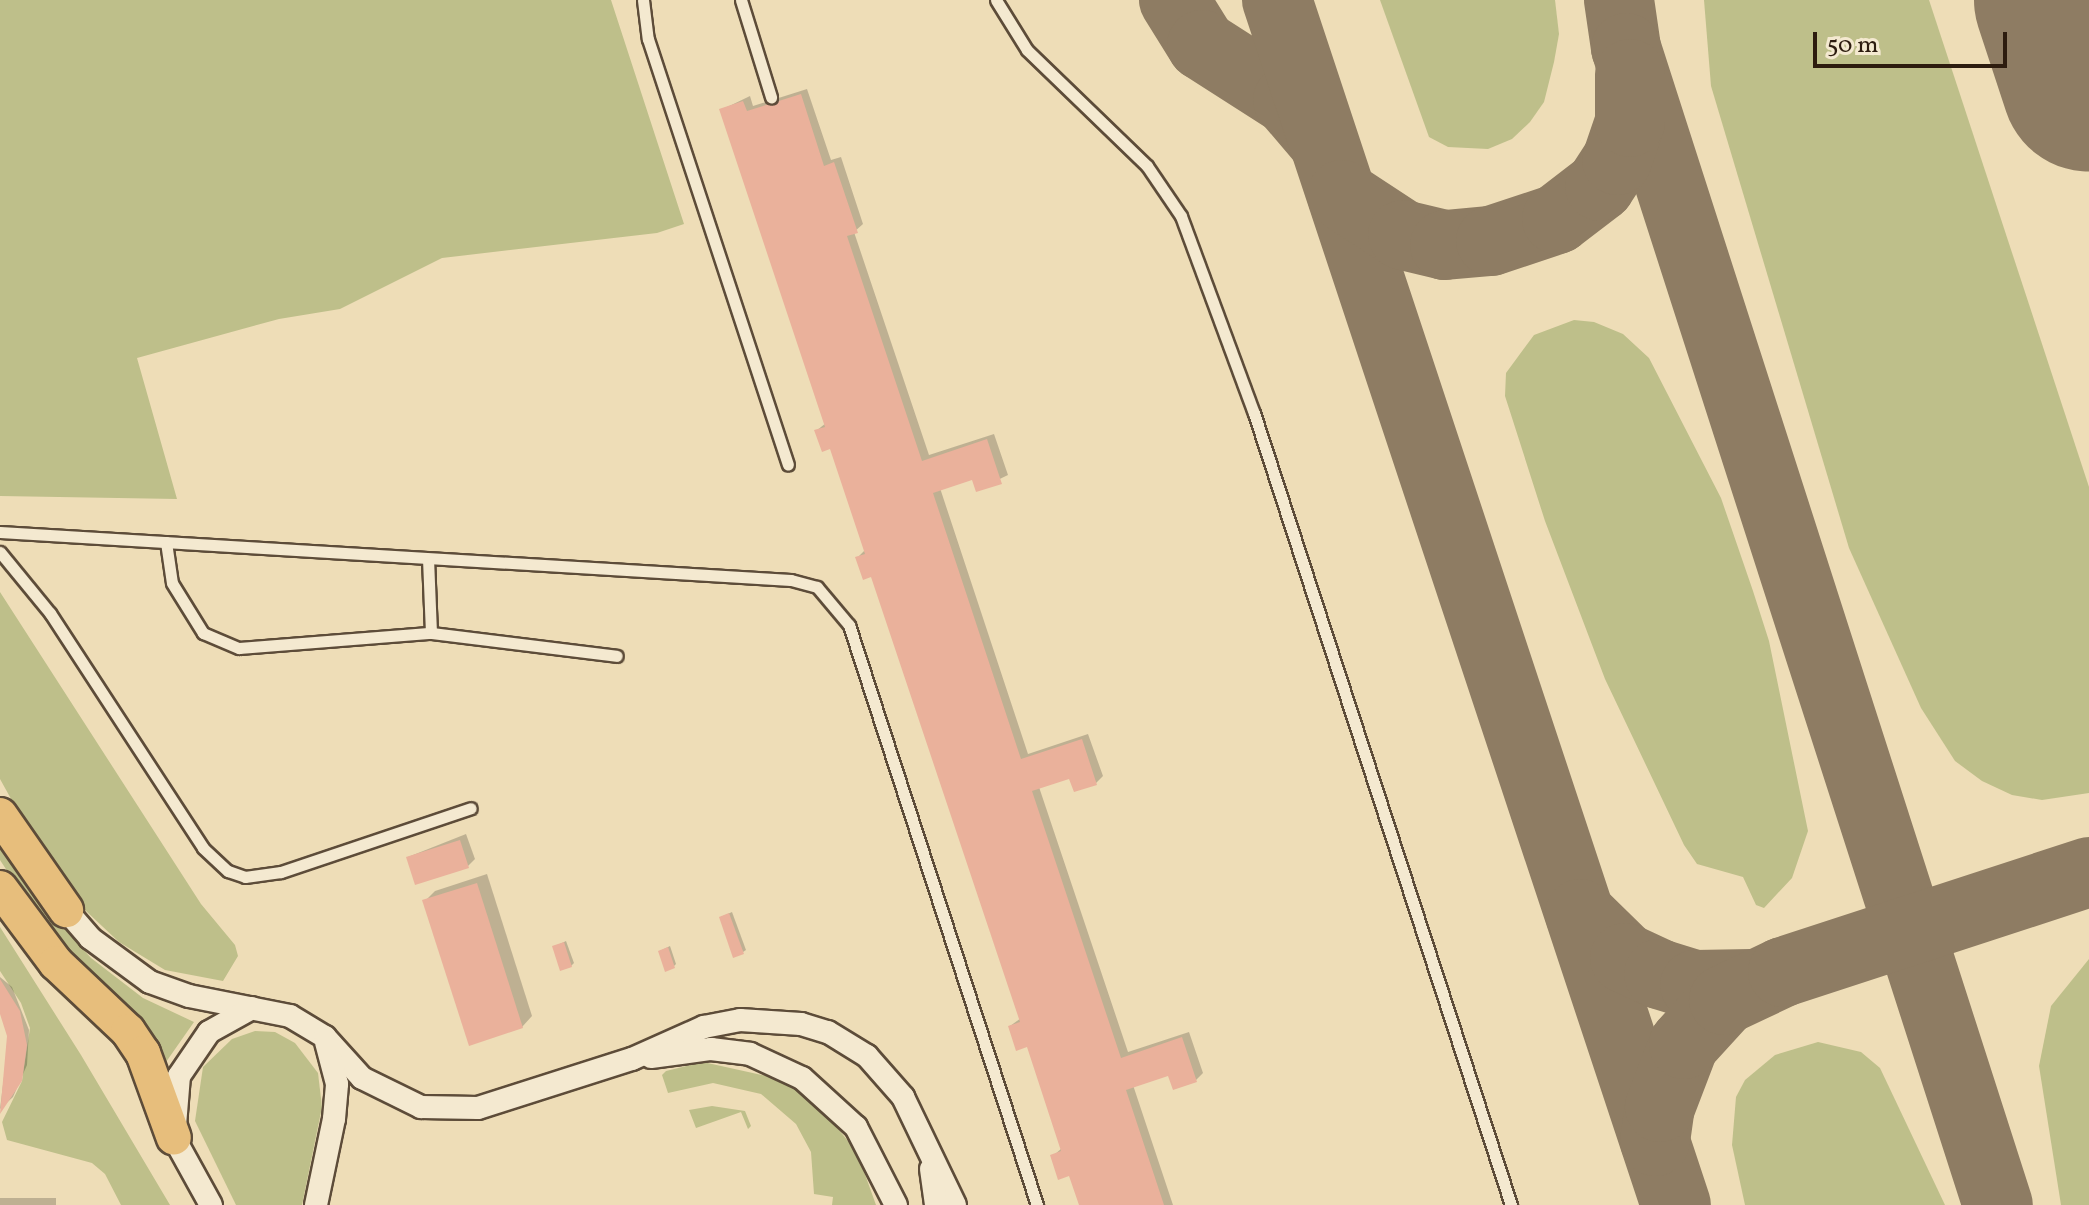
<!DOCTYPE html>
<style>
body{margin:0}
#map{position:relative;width:2089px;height:1205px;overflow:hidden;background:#eeddb7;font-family:Vollkorn,serif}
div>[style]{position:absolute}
.green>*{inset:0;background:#bebf8a}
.shadow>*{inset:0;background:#0003}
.taxiway>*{height:70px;margin:-35px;padding:0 35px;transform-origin:35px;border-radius:35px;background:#8e7c63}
.runway>*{height:174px;margin:-87px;padding:0 87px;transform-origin:87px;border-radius:87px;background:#8e7c63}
.building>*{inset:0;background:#eab19b}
.roads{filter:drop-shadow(2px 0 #5d4c39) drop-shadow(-2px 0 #5d4c39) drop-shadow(0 2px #5d4c39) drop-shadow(0 -2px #5d4c39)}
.lane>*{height:11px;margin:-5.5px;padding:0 5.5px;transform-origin:5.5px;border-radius:5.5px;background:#f4e9d0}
.street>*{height:22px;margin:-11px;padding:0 11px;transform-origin:11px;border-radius:11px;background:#f4e9d0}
.primary>*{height:34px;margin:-17px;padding:0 17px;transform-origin:17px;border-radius:17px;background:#e7be7c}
span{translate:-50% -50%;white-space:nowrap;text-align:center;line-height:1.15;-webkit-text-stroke:8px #f4e9d0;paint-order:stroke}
.scale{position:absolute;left:1813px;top:32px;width:194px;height:36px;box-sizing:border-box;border:4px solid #2d1c0f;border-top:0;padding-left:10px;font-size:24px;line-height:28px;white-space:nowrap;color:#2d1c0f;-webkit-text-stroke:6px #f4e9d0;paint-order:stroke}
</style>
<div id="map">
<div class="green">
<i style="clip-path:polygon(0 0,611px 0,684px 224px,657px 233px,442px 258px,340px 309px,279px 319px,137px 358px,177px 499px,0 496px)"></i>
<i style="clip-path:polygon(1380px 0,1555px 0,1559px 34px,1554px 62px,1544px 102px,1530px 122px,1512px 139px,1488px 149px,1448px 147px,1429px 137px)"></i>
<i style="clip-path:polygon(1704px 0,1929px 0,2089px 487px,2089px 793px,2042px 800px,2012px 795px,1982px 781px,1955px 761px,1921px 708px,1849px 548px,1711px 86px)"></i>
<i style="clip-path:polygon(1574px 320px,1594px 322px,1623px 334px,1649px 358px,1721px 498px,1753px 591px,1769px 641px,1808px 831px,1792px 878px,1764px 908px,1756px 905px,1743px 877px,1697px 864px,1684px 845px,1605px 679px,1545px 521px,1505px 396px,1506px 373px,1534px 335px)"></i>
<i style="clip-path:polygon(0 592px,201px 904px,235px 945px,238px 956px,223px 981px,165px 970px,119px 942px,86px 911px,35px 842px,0 779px)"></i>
<i style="clip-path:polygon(0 835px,63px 927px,91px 958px,143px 998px,194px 1022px,166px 1062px,145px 1022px,83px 968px,32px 909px,0 860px)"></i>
<i style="clip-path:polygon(0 927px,81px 1055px,170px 1205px,121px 1205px,105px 1174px,92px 1163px,7px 1140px,2px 1122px,22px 1081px,30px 1028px,21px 1003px,0 971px)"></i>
<i style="clip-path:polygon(2089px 959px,2089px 1205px,2061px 1205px,2039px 1066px,2051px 1006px)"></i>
<i style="clip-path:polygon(255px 1031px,275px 1032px,295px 1043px,318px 1073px,322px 1107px,302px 1205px,236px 1205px,195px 1121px,203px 1067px,232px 1039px)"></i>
<i style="clip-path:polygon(1818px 1042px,1861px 1052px,1880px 1068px,1945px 1205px,1745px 1205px,1732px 1145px,1736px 1097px,1745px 1080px,1775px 1055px)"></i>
<i style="clip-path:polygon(703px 1062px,780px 1079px,816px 1102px,857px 1152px,876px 1205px,832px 1205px,833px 1197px,814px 1194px,811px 1152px,796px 1124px,761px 1094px,713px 1083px,668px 1093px,662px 1075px,666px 1071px)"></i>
<i style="clip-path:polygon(712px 1106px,745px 1111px,751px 1126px,748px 1129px,741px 1112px,696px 1128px,689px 1110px)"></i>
</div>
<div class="shadow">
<i style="clip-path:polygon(807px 89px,831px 160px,841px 157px,863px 224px,854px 232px,929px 455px,994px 434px,1008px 475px,977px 490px,973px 477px,940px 488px,1028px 754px,1088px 734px,1103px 776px,1096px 783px,1070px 776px,1039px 787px,1128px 1052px,1189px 1032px,1203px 1073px,1196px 1080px,1169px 1073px,1133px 1085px,1173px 1205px,1081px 1205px,1071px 1174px,1053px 1156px,1062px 1148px,1028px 1044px,1010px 1026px,1021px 1018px,873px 574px,858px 557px,865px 550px,831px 447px,816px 431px,826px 423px,721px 110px,750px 96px,753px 106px)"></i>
<i style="clip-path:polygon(466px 834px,475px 859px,468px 866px,408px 857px)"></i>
<i style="clip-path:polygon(487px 874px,532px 1016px,522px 1027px,425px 901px,435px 891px)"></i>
<i style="clip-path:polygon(732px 912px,746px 950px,743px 952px,721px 917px)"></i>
<i style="clip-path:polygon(566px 941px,574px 963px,571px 966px,554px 947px)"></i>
<i style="clip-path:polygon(670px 946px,676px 964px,674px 966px,660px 951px)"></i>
<i style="clip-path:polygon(0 977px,12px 987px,29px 1030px,27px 1065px,13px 1097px,0 1109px,9px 1036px,0 1011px)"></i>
<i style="clip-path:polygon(0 1198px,56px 1198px,56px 1205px,0 1205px)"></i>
</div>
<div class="taxiway">
<i style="left:1174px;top:0;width:53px;rotate:58.1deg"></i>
<i style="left:1202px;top:45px;width:102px;rotate:32.6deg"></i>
<i style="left:1288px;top:100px;width:52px;rotate:49.6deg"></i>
<i style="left:1277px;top:0;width:1269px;rotate:71.68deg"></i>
<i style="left:1619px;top:0;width:49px;rotate:81.7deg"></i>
<i style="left:1626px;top:48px;width:1215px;rotate:72.18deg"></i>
<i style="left:1342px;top:195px;width:73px;rotate:33.3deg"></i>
<i style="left:1403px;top:235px;width:43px;rotate:13.4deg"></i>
<i style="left:1445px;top:245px;width:46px;rotate:-5deg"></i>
<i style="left:1491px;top:241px;width:70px;rotate:-18.4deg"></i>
<i style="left:1557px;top:219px;width:54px;rotate:-37.5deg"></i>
<i style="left:1600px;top:186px;width:31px;rotate:-57deg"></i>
<i style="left:1617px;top:160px;width:40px;rotate:-71.1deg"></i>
<i style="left:1630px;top:122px;width:48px;rotate:-90deg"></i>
<i style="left:1580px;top:914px;width:63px;rotate:44.4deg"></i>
<i style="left:1625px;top:958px;width:38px;rotate:25deg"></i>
<i style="left:1659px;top:974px;width:38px;rotate:17deg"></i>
<i style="left:1695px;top:985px;width:57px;rotate:-1deg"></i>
<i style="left:1655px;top:1141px;width:34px;rotate:-82deg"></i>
<i style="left:1660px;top:1107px;width:67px;rotate:-69.1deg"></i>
<i style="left:1684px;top:1044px;width:59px;rotate:-47.7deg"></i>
<i style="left:1724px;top:1000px;width:65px;rotate:-25.4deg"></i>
<i style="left:1783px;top:972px;width:322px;rotate:-18.1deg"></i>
</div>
<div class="runway">
<i style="left:2061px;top:0;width:89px;rotate:71.8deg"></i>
</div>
<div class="building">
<i style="clip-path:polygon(801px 94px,824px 166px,834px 162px,858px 233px,847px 236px,922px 461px,987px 439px,1002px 484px,976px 492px,972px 480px,933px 493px,1021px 759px,1082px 739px,1097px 785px,1074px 792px,1069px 779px,1032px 791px,1121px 1058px,1182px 1037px,1197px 1082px,1173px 1090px,1168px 1076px,1126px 1090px,1164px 1205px,1079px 1205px,1069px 1176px,1058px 1180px,1050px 1155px,1061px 1151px,1027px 1047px,1016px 1051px,1008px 1026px,1020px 1022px,871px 577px,863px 580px,855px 557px,865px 554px,830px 449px,822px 452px,814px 430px,825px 427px,719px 109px,743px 101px,747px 111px)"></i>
<i style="clip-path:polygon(460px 840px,469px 868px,415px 885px,406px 857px)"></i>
<i style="clip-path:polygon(477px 883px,523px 1028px,469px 1046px,422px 900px)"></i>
<i style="clip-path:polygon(729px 913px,744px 954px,733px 958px,719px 917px)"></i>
<i style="clip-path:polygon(564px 942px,572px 967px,560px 971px,552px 946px)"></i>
<i style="clip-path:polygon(668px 947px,675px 968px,665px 972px,658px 951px)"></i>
<i style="clip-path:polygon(0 979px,20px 1011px,27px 1045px,22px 1081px,0 1114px,7px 1036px,0 1014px)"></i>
</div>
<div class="roads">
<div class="lane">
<i style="left:643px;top:0;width:39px;rotate:83deg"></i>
<i style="left:648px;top:39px;width:448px;rotate:71.8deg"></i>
<i style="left:741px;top:0;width:102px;rotate:72.8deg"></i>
<i style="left:996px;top:0;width:59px;rotate:58.2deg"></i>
<i style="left:1027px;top:50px;width:167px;rotate:44deg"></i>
<i style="left:1147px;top:166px;width:60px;rotate:55.8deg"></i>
<i style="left:1181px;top:216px;width:210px;rotate:69.7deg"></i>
<i style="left:1254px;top:413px;width:833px;rotate:72.02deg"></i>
<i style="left:0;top:532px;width:792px;rotate:3.47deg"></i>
<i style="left:791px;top:580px;width:27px;rotate:15deg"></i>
<i style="left:817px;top:587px;width:50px;rotate:49.9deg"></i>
<i style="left:849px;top:625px;width:610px;rotate:72.04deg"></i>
<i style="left:166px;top:542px;width:41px;rotate:81.7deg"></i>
<i style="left:172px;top:583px;width:59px;rotate:58.2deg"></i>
<i style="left:203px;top:633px;width:39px;rotate:23deg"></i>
<i style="left:239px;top:648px;width:193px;rotate:-4.5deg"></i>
<i style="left:431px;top:633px;width:74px;rotate:-92.3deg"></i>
<i style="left:0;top:552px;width:79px;rotate:50.7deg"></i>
<i style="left:50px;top:613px;width:280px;rotate:56.9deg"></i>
<i style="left:203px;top:848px;width:34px;rotate:43deg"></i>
<i style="left:228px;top:871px;width:18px;rotate:19deg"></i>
<i style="left:245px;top:877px;width:36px;rotate:-8deg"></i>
<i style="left:281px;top:872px;width:200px;rotate:-18.6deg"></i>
<i style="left:431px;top:633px;width:187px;rotate:7deg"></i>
</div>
<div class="street">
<i style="left:66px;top:910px;width:37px;rotate:49deg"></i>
<i style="left:90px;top:938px;width:74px;rotate:36.3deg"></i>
<i style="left:150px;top:982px;width:41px;rotate:19.7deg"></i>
<i style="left:189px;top:996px;width:103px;rotate:11.2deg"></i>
<i style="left:290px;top:1016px;width:41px;rotate:31deg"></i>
<i style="left:325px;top:1037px;width:55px;rotate:47.9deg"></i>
<i style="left:362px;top:1078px;width:66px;rotate:26.2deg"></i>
<i style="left:421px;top:1107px;width:57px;rotate:1deg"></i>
<i style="left:478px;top:1108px;width:162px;rotate:-17.7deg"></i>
<i style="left:632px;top:1059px;width:79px;rotate:-24deg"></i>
<i style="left:704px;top:1027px;width:37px;rotate:-11deg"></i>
<i style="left:740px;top:1020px;width:61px;rotate:3.8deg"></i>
<i style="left:801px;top:1024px;width:28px;rotate:17deg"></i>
<i style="left:828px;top:1032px;width:46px;rotate:31.6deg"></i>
<i style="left:867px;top:1056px;width:55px;rotate:48.7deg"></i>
<i style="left:903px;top:1097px;width:120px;rotate:64.3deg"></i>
<i style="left:651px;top:1057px;width:61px;rotate:-7.6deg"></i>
<i style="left:711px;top:1049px;width:39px;rotate:7deg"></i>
<i style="left:750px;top:1054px;width:57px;rotate:24.8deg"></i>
<i style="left:802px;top:1078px;width:73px;rotate:42.2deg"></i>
<i style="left:856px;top:1127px;width:88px;rotate:62.9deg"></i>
<i style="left:931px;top:1169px;width:36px;rotate:82deg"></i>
<i style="left:211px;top:1205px;width:77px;rotate:-118.9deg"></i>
<i style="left:174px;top:1138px;width:62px;rotate:-85.4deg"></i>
<i style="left:179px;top:1076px;width:53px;rotate:-55.7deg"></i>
<i style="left:209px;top:1032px;width:49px;rotate:-29.2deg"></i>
<i style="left:316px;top:1205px;width:88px;rotate:-78.2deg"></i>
<i style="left:334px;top:1119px;width:35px;rotate:-85deg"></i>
<i style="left:337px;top:1084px;width:43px;rotate:-104.7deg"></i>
</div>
<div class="primary">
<i style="left:0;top:815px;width:116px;rotate:55.2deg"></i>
<i style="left:0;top:888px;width:94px;rotate:53.3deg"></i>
<i style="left:56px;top:963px;width:99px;rotate:43.4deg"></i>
<i style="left:128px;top:1031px;width:27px;rotate:56deg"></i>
<i style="left:143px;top:1053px;width:90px;rotate:70deg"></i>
</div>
</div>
<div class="scale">50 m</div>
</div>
